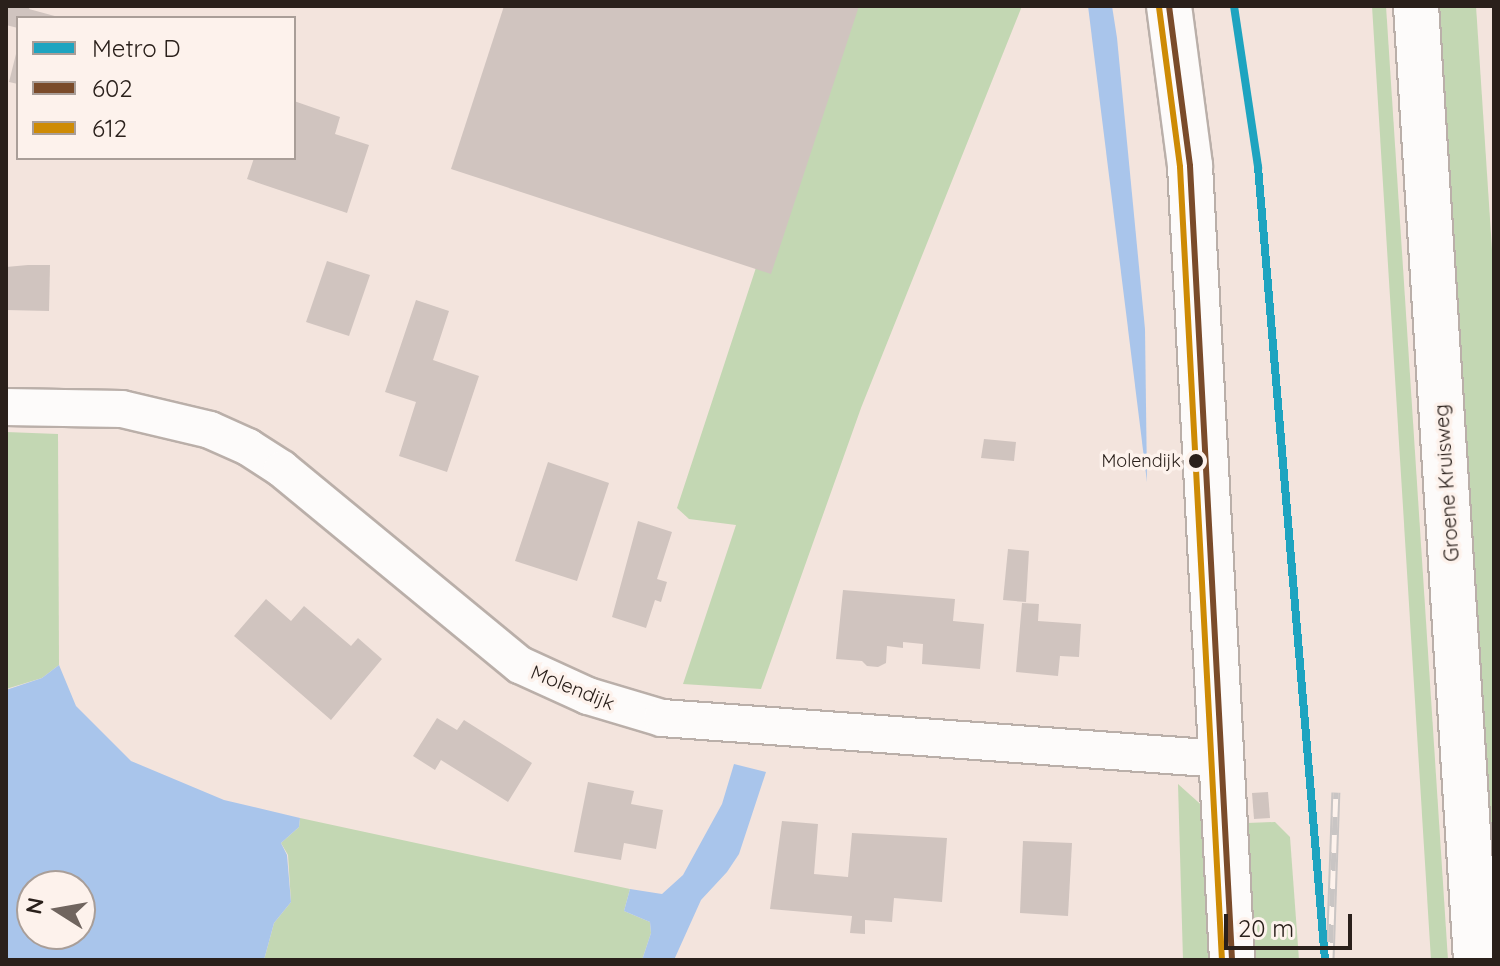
<!DOCTYPE html>
<style>
body{margin:0}
#map{position:relative;width:1500px;height:966px;overflow:hidden;background:#f3e4dd;font-family:Quicksand,sans-serif}
div>[style]{position:absolute}
.green>*{inset:0;background:#c3d7b3}
.water>*{inset:0;background:#a9c5eb}
.building>*{inset:0;background:#d0c4bf}
.roads{filter:drop-shadow(2px 0 #baafa9) drop-shadow(-2px 0 #baafa9) drop-shadow(0 2px #baafa9) drop-shadow(0 -2px #baafa9)}
.minor>*{height:36px;margin:-18px;padding:0 18px;transform-origin:18px;border-radius:18px;background:#fdfbfa}
.tertiary>*{height:44px;margin:-22px;padding:0 22px;transform-origin:22px;border-radius:22px;background:#fdfbfa}
.primary>*{height:44px;margin:-22px;padding:0 22px;transform-origin:22px;border-radius:22px;background:#fdfbfa}
.rail>*{height:9px;margin-top:-4.5px;transform-origin:0;background:repeating-linear-gradient(90deg,#fdf2ec 0 18px,#c9c5c4 0 36px);box-sizing:border-box;border-block:2px solid #c9c5c4}
.bus-1>*{height:6px;margin:-3px;padding:0 3px;transform-origin:3px;border-radius:3px;background:#7a4b2a}
.bus-2>*{height:6px;margin:-3px;padding:0 3px;transform-origin:3px;border-radius:3px;background:#ce8b05}
.metro-1>*{height:8px;margin:-4px;padding:0 4px;transform-origin:4px;border-radius:4px;background:#1ea4c0}
.dots>*{width:22px;height:22px;translate:-50% -50%;box-sizing:border-box;border:4px solid #fdf2ec;border-radius:50%}
span{translate:-50% -50%;white-space:nowrap;text-align:center;line-height:1.15;-webkit-text-stroke:7px #fdf2ec;paint-order:stroke}
.bus-label{font-size:18px;color:#2a201b}
.right{translate:-100% -50%;text-align:right}
.street-label{font-size:20px;color:#2a201b}
.frame{position:absolute;inset:0;border:8px solid #2a201b;pointer-events:none}
.legend{position:absolute;left:16px;top:16px;width:280px;height:144px;box-sizing:border-box;background:#fdf2ec;border:2px solid #a99e98;margin:0;padding:10px 14px;list-style:none;font-size:24px;color:#2a201b}
.legend li{display:flex;align-items:center;gap:16px;height:40px}
.legend b{width:40px;border:2px solid #a99e98}
.north{position:absolute;left:16px;top:870px;width:80px;height:80px;box-sizing:border-box;background:#fdf2ec;border:2px solid #a99e98;border-radius:50%;rotate:281deg;font-size:22px;font-weight:700;line-height:32px;text-align:center;color:#2a201b}
.north::after{content:'';display:block;margin:auto;width:28px;height:36px;background:#70655f;clip-path:polygon(50% 0,100% 100%,50% 72%,0 100%)}
.scale{position:absolute;left:1224px;top:914px;width:128px;height:36px;box-sizing:border-box;border:4px solid #2a201b;border-top:0;padding-left:10px;font-size:24px;line-height:28px;white-space:nowrap;color:#2a201b;-webkit-text-stroke:6px #fdf2ec;paint-order:stroke}
</style>
<div id="map">
<div class="green">
<i style="clip-path:polygon(842px 6px,1022px 6px,861px 408px,761px 689px,683px 684px,736px 525px,689px 519px,677px 508px)"></i>
<i style="clip-path:polygon(1372px 6px,1386px 6px,1448px 960px,1431px 960px)"></i>
<i style="clip-path:polygon(1436px 6px,1476px 6px,1494px 280px,1494px 917px)"></i>
<i style="clip-path:polygon(6px 432px,58px 434px,59px 665px,42px 678px,6px 689px)"></i>
<i style="clip-path:polygon(1178px 784px,1207px 810px,1213px 960px,1183px 960px)"></i>
<i style="clip-path:polygon(300px 818px,630px 889px,624px 911px,650px 922px,651px 933px,642px 960px,264px 960px,274px 923px,291px 902px,288px 855px,281px 843px,299px 827px)"></i>
<i style="clip-path:polygon(1275px 822px,1290px 837px,1299px 960px,1255px 960px,1247px 823px)"></i>
</div>
<div class="water">
<i style="clip-path:polygon(1088px 6px,1112px 6px,1117px 38px,1145px 329px,1147px 482px)"></i>
<i style="clip-path:polygon(evenodd,59px 665px,76px 706px,131px 761px,224px 800px,300px 818px,299px 827px,281px 843px,287px 855px,291px 902px,274px 923px,264px 960px,6px 960px,6px 690px,42px 678px,59px 665px,32px 886px,80px 886px,80px 934px,32px 934px,32px 886px)"></i>
<i style="clip-path:polygon(734px 764px,766px 772px,739px 854px,727px 872px,701px 900px,674px 960px,642px 960px,651px 933px,650px 922px,624px 911px,630px 889px,662px 894px,683px 875px,722px 804px)"></i>
</div>
<div class="building">
<i style="clip-path:polygon(6px 6px,30px 6px,29px 9px,62px 18px,18px 18px,18px 28px,6px 25px)"></i>
<i style="clip-path:polygon(504px 6px,859px 6px,771px 274px,451px 169px)"></i>
<i style="clip-path:polygon(17px 50px,18px 50px,18px 84px,9px 82px)"></i>
<i style="clip-path:polygon(294px 101px,340px 117px,335px 134px,369px 145px,347px 213px,247px 179px,254px 158px,294px 158px)"></i>
<i style="clip-path:polygon(327px 261px,370px 275px,349px 336px,306px 322px)"></i>
<i style="clip-path:polygon(28px 265px,50px 265px,49px 311px,6px 310px,6px 267px)"></i>
<i style="clip-path:polygon(416px 300px,449px 311px,433px 360px,479px 376px,447px 472px,399px 456px,416px 402px,385px 392px)"></i>
<i style="clip-path:polygon(984px 439px,1016px 442px,1014px 461px,981px 458px)"></i>
<i style="clip-path:polygon(548px 462px,609px 483px,577px 581px,515px 561px)"></i>
<i style="clip-path:polygon(638px 521px,672px 532px,657px 579px,667px 582px,661px 602px,655px 600px,646px 628px,612px 617px)"></i>
<i style="clip-path:polygon(1008px 549px,1029px 551px,1026px 602px,1003px 600px)"></i>
<i style="clip-path:polygon(843px 590px,955px 599px,953px 621px,984px 624px,980px 669px,922px 664px,923px 644px,903px 642px,903px 648px,887px 646px,886px 663px,878px 667px,867px 666px,862px 661px,836px 659px)"></i>
<i style="clip-path:polygon(266px 599px,291px 621px,304px 606px,351px 646px,358px 638px,382px 659px,331px 720px,234px 636px)"></i>
<i style="clip-path:polygon(1022px 603px,1039px 604px,1038px 621px,1081px 624px,1079px 657px,1060px 656px,1058px 676px,1016px 672px)"></i>
<i style="clip-path:polygon(437px 718px,457px 730px,464px 720px,532px 763px,508px 802px,441px 760px,435px 770px,413px 756px)"></i>
<i style="clip-path:polygon(588px 782px,634px 791px,631px 804px,663px 810px,656px 849px,624px 843px,621px 860px,574px 852px)"></i>
<i style="clip-path:polygon(1268px 792px,1270px 818px,1254px 819px,1252px 793px)"></i>
<i style="clip-path:polygon(782px 821px,818px 824px,814px 874px,848px 877px,852px 833px,947px 838px,942px 902px,894px 898px,892px 922px,865px 920px,865px 934px,850px 933px,852px 916px,770px 909px)"></i>
<i style="clip-path:polygon(1023px 841px,1072px 843px,1068px 916px,1020px 913px)"></i>
</div>
<div class="roads">
<div class="minor">
<i style="left:6px;top:407px;width:116px;rotate:1deg"></i>
<i style="left:122px;top:409px;width:90px;rotate:13.4deg"></i>
<i style="left:210px;top:430px;width:42px;rotate:24.1deg"></i>
<i style="left:248px;top:447px;width:40px;rotate:32.9deg"></i>
<i style="left:282px;top:469px;width:308px;rotate:39.5deg"></i>
<i style="left:520px;top:665px;width:75px;rotate:24.5deg"></i>
<i style="left:588px;top:696px;width:77px;rotate:16.6deg"></i>
<i style="left:662px;top:718px;width:561px;rotate:4.19deg"></i>
</div>
<div class="tertiary">
<i style="left:1169px;top:6px;width:161px;rotate:82.5deg"></i>
<i style="left:1190px;top:166px;width:795px;rotate:86.97deg"></i>
</div>
<div class="primary">
<i style="left:1416px;top:6px;width:956px;rotate:86.4deg"></i>
</div>
</div>
<div class="rail">
<i style="left:1330px;top:960px;width:168px;rotate:-88deg"></i>
</div>
<div class="bus-1">
<i style="left:1169px;top:6px;width:161px;rotate:82.5deg"></i>
<i style="left:1190px;top:166px;width:795px;rotate:86.97deg"></i>
</div>
<div class="bus-2">
<i style="left:1159px;top:7px;width:161px;rotate:82.5deg"></i>
<i style="left:1180px;top:167px;width:794px;rotate:86.97deg"></i>
</div>
<div class="metro-1">
<i style="left:1234px;top:6px;width:163px;rotate:81.5deg"></i>
<i style="left:1258px;top:167px;width:796px;rotate:85.17deg"></i>
</div>
<div class="dots">
<i style="left:1196px;top:461px;background:#2a201b"></i>
</div>
<div class="bus-label">
<span class="right" style="left:1181px;top:461px">Molendijk</span>
</div>
<div class="street-label">
<span style="left:1446px;top:483px;rotate:-94deg">Groene Kruisweg</span>
<span style="left:573px;top:687px;rotate:22deg">Molendijk</span>
</div>
<div class="frame"></div>
<ul class="legend">
<li><b style="height:10px;background:#1ea4c0"></b>Metro D</li>
<li><b style="height:10px;background:#7a4b2a"></b>602</li>
<li><b style="height:10px;background:#ce8b05"></b>612</li>
</ul>
<div class="north">N</div>
<div class="scale">20 m</div>
</div>
